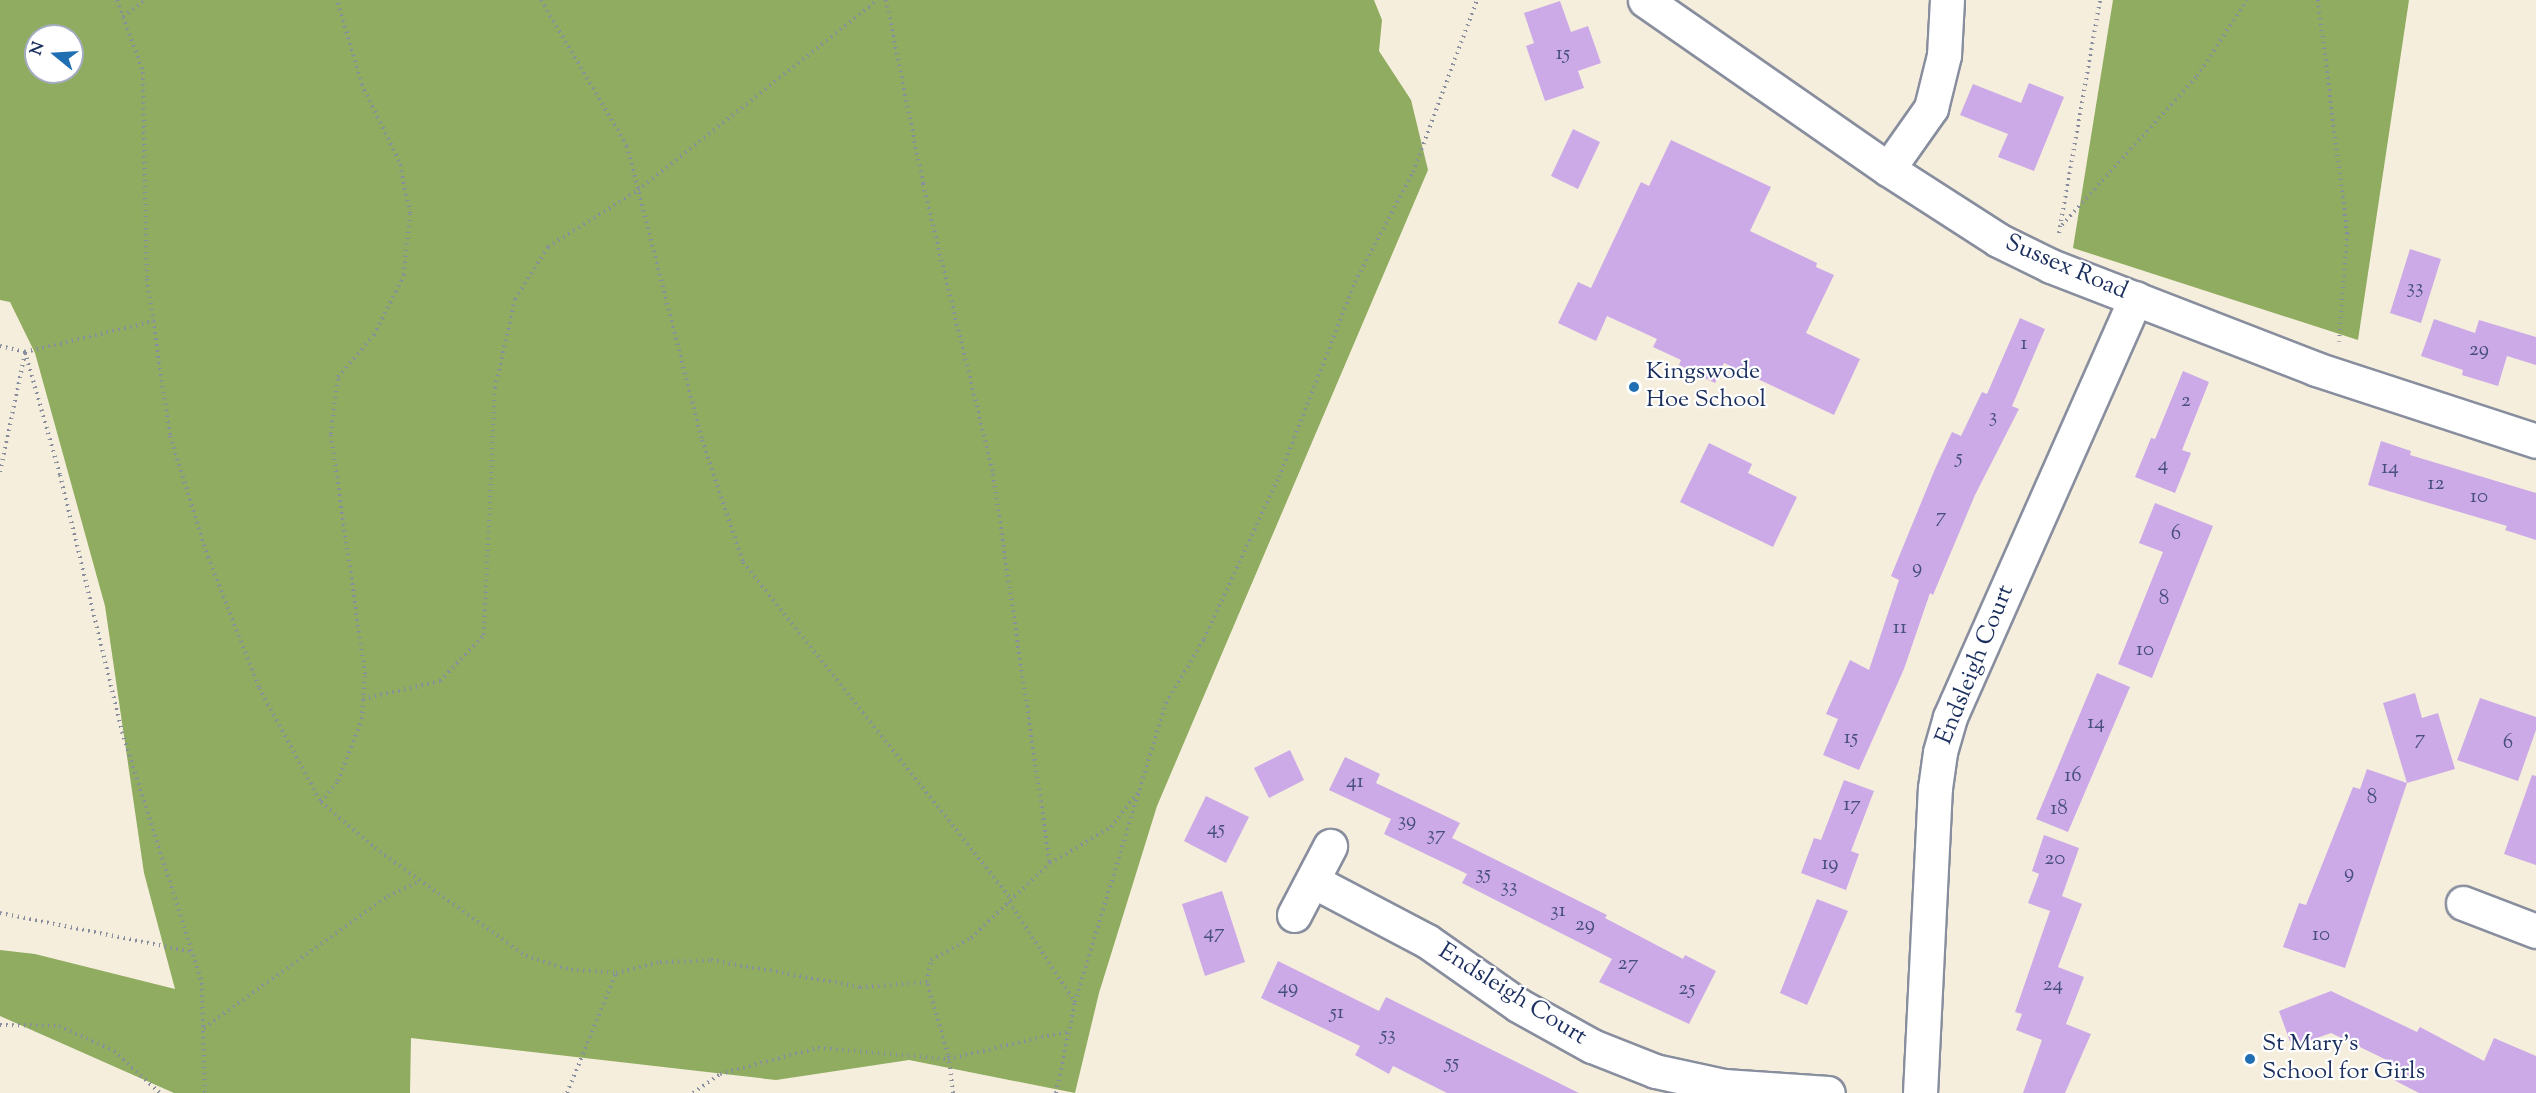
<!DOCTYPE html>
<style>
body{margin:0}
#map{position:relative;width:2536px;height:1093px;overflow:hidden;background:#f6eedd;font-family:"Sorts Mill Goudy",serif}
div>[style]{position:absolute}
.forest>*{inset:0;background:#8fac60}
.building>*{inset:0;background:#cbaae7}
.path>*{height:4px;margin-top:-2px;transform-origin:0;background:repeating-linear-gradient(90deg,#888e9e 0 1.5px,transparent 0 6px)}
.roads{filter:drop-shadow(2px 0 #888e9e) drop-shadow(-2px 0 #888e9e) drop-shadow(0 2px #888e9e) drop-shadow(0 -2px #888e9e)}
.street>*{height:33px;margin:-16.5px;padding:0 16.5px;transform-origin:16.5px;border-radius:16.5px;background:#fff}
.dots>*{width:16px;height:16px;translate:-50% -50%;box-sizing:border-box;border:3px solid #fff;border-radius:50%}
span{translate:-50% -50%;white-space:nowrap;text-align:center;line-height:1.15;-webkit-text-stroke:4.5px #fff;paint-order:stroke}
.number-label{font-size:21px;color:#474e80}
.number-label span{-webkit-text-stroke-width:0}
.street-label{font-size:24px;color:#1b2f5e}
.poi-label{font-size:24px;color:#1b2f5e}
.left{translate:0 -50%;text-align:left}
.north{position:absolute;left:24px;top:24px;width:60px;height:60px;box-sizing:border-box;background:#fff;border:2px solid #a4acbf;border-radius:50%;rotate:288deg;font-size:16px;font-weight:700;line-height:24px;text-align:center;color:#1b2f5e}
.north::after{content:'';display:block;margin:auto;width:21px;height:27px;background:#1f6fb2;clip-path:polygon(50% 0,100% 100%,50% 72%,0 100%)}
</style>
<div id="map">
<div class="forest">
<i style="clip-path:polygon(evenodd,0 0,1374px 0,1382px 20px,1379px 51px,1411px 100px,1428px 170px,1157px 806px,1099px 993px,1075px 1093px,909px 1060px,776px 1080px,411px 1038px,410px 1093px,174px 1093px,0 1016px,0 950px,35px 954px,175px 989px,144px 873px,105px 606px,35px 353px,10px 302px,0 300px,0 0,36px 36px,72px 36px,72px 72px,36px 72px,36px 36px)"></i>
<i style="clip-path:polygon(2113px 0,2409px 0,2358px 340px,2073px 248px)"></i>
</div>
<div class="building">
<i style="clip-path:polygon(1560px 1px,1571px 32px,1588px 26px,1601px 63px,1578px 71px,1584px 88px,1545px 101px,1526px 46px,1534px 43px,1524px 13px)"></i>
<i style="clip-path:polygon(2029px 83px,2064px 97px,2034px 171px,1998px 157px,2008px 134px,1960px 115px,1973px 84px,2021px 103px)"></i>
<i style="clip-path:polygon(1573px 129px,1600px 142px,1578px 189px,1551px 176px)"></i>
<i style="clip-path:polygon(1671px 140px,1771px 187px,1750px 231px,1817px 263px,1816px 267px,1834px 275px,1806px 333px,1860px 359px,1834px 415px,1724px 363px,1715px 383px,1679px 365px,1681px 360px,1653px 347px,1657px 339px,1607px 316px,1596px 341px,1558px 323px,1578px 282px,1591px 288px,1641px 182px,1649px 186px)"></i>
<i style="clip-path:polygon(2410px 249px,2441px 259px,2421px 323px,2390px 313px)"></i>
<i style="clip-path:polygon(2020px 318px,2045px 329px,2012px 406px,2019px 409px,1975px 495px,1933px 595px,1930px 593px,1904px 669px,1859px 770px,1823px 755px,1838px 719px,1826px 714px,1850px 660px,1869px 670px,1899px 580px,1891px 576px,1935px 469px,1952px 432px,1961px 436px,1982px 392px,1987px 394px)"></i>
<i style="clip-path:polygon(2434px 319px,2475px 333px,2479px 320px,2536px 337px,2536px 365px,2507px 356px,2498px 386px,2462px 375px,2463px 370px,2421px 356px)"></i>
<i style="clip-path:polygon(2183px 371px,2209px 382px,2182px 450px,2191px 453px,2175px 493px,2135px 477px,2151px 438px,2155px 439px)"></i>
<i style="clip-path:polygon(2381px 441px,2411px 451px,2410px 455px,2536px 493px,2536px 540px,2505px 530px,2507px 526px,2368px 485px)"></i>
<i style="clip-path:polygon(1709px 443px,1752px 464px,1748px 473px,1797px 497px,1773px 547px,1680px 502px)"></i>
<i style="clip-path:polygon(2155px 503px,2213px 526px,2152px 678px,2118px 664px,2163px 552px,2139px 543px)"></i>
<i style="clip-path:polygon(2097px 673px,2130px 687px,2068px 832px,2036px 819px)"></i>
<i style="clip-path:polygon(2415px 693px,2422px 718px,2438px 713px,2455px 769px,2407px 783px,2345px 968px,2283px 947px,2299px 903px,2306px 905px,2353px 787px,2360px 789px,2367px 769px,2407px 783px,2383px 703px)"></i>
<i style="clip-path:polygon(2480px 698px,2536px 717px,2536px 730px,2518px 781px,2457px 760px)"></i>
<i style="clip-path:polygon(1290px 750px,1304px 780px,1269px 798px,1254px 768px)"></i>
<i style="clip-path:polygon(1345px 757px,1380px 774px,1376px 783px,1460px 823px,1452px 838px,1607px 915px,1605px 918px,1683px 959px,1685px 955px,1716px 971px,1689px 1024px,1599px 982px,1612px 959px,1462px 883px,1467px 874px,1384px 834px,1391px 819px,1329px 790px)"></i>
<i style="clip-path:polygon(2532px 775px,2536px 776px,2536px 865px,2504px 854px)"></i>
<i style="clip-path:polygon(1844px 780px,1874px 791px,1851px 851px,1859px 854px,1846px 890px,1801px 873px,1814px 838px,1821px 840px)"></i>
<i style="clip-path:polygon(1206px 796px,1249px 817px,1226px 863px,1184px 841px)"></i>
<i style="clip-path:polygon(2044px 835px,2079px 848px,2062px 896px,2082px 904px,2058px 967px,2084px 977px,2066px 1024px,2091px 1034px,2065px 1093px,2023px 1093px,2042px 1040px,2016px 1030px,2022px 1014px,2015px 1012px,2050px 911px,2028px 903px,2039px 874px,2032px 871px)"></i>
<i style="clip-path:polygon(1222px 891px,1245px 962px,1205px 976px,1182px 904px)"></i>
<i style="clip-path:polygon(1817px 899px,1848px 911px,1807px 1005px,1780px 993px)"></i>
<i style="clip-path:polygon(1278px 961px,1379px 1011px,1386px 997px,1579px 1093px,1447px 1093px,1393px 1066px,1389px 1074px,1355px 1055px,1360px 1046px,1261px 998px)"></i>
<i style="clip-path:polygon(2331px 991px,2417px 1032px,2420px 1027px,2484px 1061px,2494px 1038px,2536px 1056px,2536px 1093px,2419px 1093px,2392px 1079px,2399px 1066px,2331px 1033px,2292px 1047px,2279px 1011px)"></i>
</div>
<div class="path">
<i style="left:117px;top:0;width:77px;rotate:70.1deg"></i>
<i style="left:143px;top:72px;width:207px;rotate:88.9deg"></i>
<i style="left:147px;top:279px;width:159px;rotate:81.7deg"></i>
<i style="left:170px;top:436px;width:127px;rotate:72.6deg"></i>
<i style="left:208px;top:557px;width:141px;rotate:68.7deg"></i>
<i style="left:259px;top:688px;width:130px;rotate:61.5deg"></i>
<i style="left:321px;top:802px;width:71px;rotate:40.4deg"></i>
<i style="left:375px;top:848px;width:186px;rotate:35.6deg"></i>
<i style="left:526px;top:956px;width:47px;rotate:17.3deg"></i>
<i style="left:571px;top:970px;width:45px;rotate:3.8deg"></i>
<i style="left:616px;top:973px;width:45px;rotate:-14deg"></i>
<i style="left:660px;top:962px;width:51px;rotate:-2.2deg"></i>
<i style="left:711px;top:960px;width:151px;rotate:10.3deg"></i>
<i style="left:860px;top:987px;width:67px;rotate:-4.3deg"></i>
<i style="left:541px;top:0;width:169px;rotate:59.5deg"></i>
<i style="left:627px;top:146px;width:303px;rotate:75.7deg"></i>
<i style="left:702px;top:440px;width:129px;rotate:71.4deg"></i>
<i style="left:743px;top:562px;width:431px;rotate:51.5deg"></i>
<i style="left:886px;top:0;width:188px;rotate:78.6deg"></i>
<i style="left:923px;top:184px;width:298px;rotate:76.4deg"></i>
<i style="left:993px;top:474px;width:393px;rotate:81.7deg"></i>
<i style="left:2318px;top:0;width:235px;rotate:82.9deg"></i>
<i style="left:2347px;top:233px;width:109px;rotate:94.2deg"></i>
<i style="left:123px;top:17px;width:28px;rotate:-38deg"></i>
<i style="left:2062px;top:225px;width:201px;rotate:-47.8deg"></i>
<i style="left:2197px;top:76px;width:91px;rotate:-56.7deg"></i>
<i style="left:2059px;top:233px;width:237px;rotate:-80deg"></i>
<i style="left:0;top:346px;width:26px;rotate:13deg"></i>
<i style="left:25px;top:352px;width:133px;rotate:-13.5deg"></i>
<i style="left:25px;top:352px;width:128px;rotate:74.1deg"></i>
<i style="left:60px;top:475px;width:264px;rotate:76.4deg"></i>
<i style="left:122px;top:732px;width:263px;rotate:72.3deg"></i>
<i style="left:202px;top:983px;width:110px;rotate:88.4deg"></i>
<i style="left:0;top:472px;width:122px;rotate:-78.1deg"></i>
<i style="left:363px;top:699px;width:79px;rotate:-13.2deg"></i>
<i style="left:440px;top:681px;width:64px;rotate:-46.3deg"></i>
<i style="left:484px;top:635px;width:247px;rotate:-87.5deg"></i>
<i style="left:495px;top:388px;width:91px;rotate:-77.3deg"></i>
<i style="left:515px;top:299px;width:62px;rotate:-57.6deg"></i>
<i style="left:548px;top:247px;width:107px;rotate:-32.3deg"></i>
<i style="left:638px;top:190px;width:306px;rotate:-38.4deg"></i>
<i style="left:321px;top:802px;width:27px;rotate:-51deg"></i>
<i style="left:338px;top:781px;width:66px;rotate:-68.8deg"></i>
<i style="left:362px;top:719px;width:45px;rotate:-86.2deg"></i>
<i style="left:365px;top:674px;width:242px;rotate:-98.1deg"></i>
<i style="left:331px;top:434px;width:57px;rotate:-83deg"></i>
<i style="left:338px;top:377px;width:55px;rotate:-49.4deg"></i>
<i style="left:374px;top:335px;width:67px;rotate:-63.4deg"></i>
<i style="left:404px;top:275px;width:62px;rotate:-84.5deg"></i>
<i style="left:410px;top:213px;width:53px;rotate:-101.9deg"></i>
<i style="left:399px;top:161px;width:85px;rotate:-116deg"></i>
<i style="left:362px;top:85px;width:89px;rotate:-106.4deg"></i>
<i style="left:1009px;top:902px;width:118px;rotate:56.7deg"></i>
<i style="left:0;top:913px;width:197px;rotate:11.4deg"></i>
<i style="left:0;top:1025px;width:59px;rotate:1deg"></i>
<i style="left:59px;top:1026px;width:60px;rotate:24.4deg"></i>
<i style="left:114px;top:1051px;width:62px;rotate:42.4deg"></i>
<i style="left:204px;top:1028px;width:226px;rotate:-35.7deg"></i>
<i style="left:388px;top:896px;width:35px;rotate:-25deg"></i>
<i style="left:567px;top:1093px;width:130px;rotate:-67.8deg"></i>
<i style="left:693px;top:1093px;width:33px;rotate:-35deg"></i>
<i style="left:720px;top:1074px;width:101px;rotate:-14.9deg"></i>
<i style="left:818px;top:1048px;width:130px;rotate:4.8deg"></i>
<i style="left:948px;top:1059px;width:124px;rotate:-13deg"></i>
<i style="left:953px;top:1093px;width:38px;rotate:-97deg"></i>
<i style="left:948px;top:1055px;width:76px;rotate:-106deg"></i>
<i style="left:927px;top:982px;width:22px;rotate:-80deg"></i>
<i style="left:931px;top:960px;width:46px;rotate:-28.8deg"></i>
<i style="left:971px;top:938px;width:109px;rotate:-43.5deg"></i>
<i style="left:1050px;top:863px;width:71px;rotate:-30.5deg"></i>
<i style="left:1111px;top:827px;width:46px;rotate:-52.1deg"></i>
<i style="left:1056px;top:1093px;width:93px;rotate:-78.2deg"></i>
<i style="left:1075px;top:1002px;width:313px;rotate:-73.1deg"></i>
<i style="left:1166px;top:703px;width:74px;rotate:-59.3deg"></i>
<i style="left:1204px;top:639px;width:179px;rotate:-65.2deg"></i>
<i style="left:1279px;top:477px;width:209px;rotate:-68.7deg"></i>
<i style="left:1355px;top:282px;width:124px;rotate:-62.2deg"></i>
<i style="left:1413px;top:172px;width:184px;rotate:-69.6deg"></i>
</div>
<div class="roads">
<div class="street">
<i style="left:1645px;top:0;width:296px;rotate:34.8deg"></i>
<i style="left:1888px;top:169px;width:131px;rotate:32.8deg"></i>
<i style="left:1998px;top:240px;width:59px;rotate:26.1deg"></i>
<i style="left:2051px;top:266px;width:284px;rotate:21.2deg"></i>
<i style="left:2316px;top:369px;width:231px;rotate:18.1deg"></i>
<i style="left:1888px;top:169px;width:75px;rotate:-54.8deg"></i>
<i style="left:1931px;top:108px;width:55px;rotate:-76.2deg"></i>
<i style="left:1944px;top:55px;width:55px;rotate:-86.9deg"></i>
<i style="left:1313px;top:881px;width:129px;rotate:27.8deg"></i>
<i style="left:1427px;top:941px;width:111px;rotate:35.1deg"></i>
<i style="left:1518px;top:1005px;width:85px;rotate:29deg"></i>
<i style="left:1592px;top:1046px;width:68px;rotate:21.6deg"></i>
<i style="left:1655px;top:1071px;width:71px;rotate:12.3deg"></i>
<i style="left:1724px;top:1086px;width:104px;rotate:3.9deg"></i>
<i style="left:2463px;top:903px;width:78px;rotate:21deg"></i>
<i style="left:1294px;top:915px;width:78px;rotate:-62.4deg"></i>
<i style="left:1920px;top:1093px;width:305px;rotate:-87.2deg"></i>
<i style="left:1935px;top:788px;width:36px;rotate:-82deg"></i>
<i style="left:1940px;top:752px;width:36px;rotate:-74deg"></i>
<i style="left:1950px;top:717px;width:458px;rotate:-66.1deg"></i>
</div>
</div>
<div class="dots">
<i style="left:1634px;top:387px;background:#1f6fb2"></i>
<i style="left:2250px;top:1059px;background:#1f6fb2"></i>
</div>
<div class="number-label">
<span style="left:1563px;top:54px">15</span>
<span style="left:2415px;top:288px">33</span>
<span style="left:2024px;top:344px">1</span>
<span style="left:2479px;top:350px">29</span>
<span style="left:2186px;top:401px">2</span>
<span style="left:1993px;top:417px">3</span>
<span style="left:1959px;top:458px">5</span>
<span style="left:2163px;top:465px">4</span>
<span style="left:2390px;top:468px">14</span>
<span style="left:2436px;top:484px">12</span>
<span style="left:2479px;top:497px">10</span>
<span style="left:1941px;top:517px">7</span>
<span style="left:2176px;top:534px">6</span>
<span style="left:1917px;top:568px">9</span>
<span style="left:2164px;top:599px">8</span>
<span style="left:1900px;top:628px">11</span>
<span style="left:2145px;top:650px">10</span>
<span style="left:2096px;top:723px">14</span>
<span style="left:1851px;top:738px">15</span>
<span style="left:2420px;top:739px">7</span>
<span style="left:2508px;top:743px">6</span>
<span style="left:2073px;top:776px">16</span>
<span style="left:1355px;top:782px">41</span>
<span style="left:2372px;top:798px">8</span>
<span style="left:1852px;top:805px">17</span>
<span style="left:2059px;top:809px">18</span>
<span style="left:1407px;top:821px">39</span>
<span style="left:1216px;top:829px">45</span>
<span style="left:1436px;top:835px">37</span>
<span style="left:2055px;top:859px">20</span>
<span style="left:1830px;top:864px">19</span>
<span style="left:2349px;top:873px">9</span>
<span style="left:1483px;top:874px">35</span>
<span style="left:1509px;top:887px">33</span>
<span style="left:1558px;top:911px">31</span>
<span style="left:1585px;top:925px">29</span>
<span style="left:1214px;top:933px">47</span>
<span style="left:2321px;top:935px">10</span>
<span style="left:1628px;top:964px">27</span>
<span style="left:2053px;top:985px">24</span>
<span style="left:1288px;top:988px">49</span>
<span style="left:1687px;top:989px">25</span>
<span style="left:1337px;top:1013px">51</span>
<span style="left:1388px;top:1035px">53</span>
<span style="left:1452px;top:1063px">55</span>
</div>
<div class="street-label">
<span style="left:2066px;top:268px;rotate:23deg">Sussex Road</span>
<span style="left:1976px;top:665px;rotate:-68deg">Endsleigh Court</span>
<span style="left:1512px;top:995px;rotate:32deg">Endsleigh Court</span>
</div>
<div class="poi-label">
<span class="left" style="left:1646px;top:387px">Kingswode<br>Hoe School</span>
<span class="left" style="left:2262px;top:1059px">St Mary's<br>School for Girls</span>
</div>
<div class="north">N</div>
</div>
